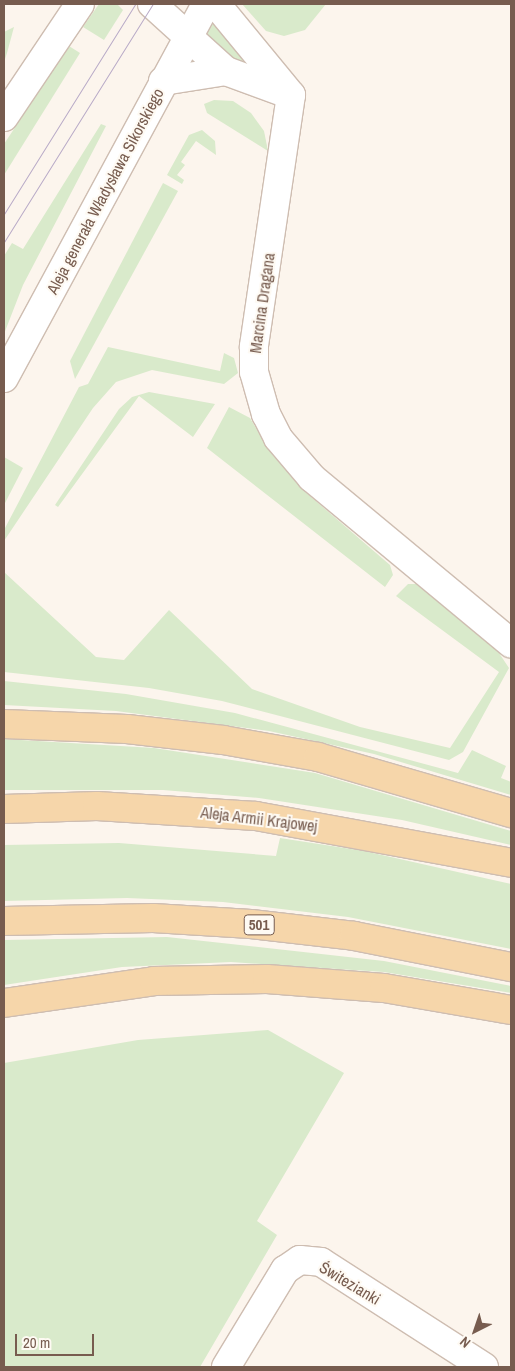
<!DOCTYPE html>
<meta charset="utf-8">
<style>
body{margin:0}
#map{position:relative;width:515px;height:1371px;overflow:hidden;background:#fcf5ed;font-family:"Archivo Narrow",sans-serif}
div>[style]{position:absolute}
.green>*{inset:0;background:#d9eacb}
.roads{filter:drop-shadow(1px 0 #cebdb1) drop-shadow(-1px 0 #cebdb1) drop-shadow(0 1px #cebdb1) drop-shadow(0 -1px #cebdb1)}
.minor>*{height:28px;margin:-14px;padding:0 14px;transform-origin:14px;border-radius:14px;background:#fff}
.major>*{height:28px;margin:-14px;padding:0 14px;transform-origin:14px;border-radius:14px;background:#f6d6aa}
.tram>*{height:1px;margin:-0.5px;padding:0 0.5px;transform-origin:0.5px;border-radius:0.5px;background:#b8aac7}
span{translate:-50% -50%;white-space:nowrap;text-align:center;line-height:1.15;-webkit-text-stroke:4px #fefaf3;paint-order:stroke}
.shield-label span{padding:1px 4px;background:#fefaf3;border:1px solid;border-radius:4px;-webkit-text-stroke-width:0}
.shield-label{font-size:15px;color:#775c4f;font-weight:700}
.street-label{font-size:16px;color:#775c4f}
.frame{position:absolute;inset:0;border:5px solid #775c4f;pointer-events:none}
.north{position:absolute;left:450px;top:1306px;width:50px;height:50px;-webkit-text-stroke:4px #fefaf3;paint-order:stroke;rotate:221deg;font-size:14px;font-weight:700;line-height:20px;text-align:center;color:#775c4f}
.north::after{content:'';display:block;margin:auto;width:18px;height:22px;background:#775c4f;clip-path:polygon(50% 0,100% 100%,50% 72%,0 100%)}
.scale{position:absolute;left:15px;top:1334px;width:79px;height:22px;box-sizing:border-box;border:2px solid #775c4f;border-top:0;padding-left:6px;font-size:15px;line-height:18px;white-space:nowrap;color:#775c4f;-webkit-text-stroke:4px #fefaf3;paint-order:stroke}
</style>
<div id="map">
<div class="green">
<i style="clip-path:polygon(99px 4px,117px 4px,123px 10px,104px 40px,83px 27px)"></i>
<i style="clip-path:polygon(242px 4px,326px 4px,305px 30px,284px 36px,266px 31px)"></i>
<i style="clip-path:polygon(215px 20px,257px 74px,203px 41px)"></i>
<i style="clip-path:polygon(14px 27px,7px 53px,4px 62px,4px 32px)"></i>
<i style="clip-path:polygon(69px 46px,80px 53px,4px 175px,4px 144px)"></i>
<i style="clip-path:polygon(214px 100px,233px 101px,251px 113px,264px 131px,268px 151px,207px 113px,204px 104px)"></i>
<i style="clip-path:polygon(101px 124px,106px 126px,23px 285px,4px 334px,4px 256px,12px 243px,23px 249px)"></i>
<i style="clip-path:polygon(202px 130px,215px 141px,216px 155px,196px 141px,181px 162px,185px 165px,177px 175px,184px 180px,182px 184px,167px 175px,189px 135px)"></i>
<i style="clip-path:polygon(163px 183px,178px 191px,75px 379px,70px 361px)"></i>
<i style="clip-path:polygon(108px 347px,220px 371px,224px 353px,234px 358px,238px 373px,224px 384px,152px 370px,116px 382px,93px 408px,4px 541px,4px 530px,79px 387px,88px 384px)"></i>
<i style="clip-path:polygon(149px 392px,215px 404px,193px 437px,139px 396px,58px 507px,55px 505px,119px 409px,132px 397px)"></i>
<i style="clip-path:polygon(229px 407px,250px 418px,271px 453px,303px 490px,390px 565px,393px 575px,385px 587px,207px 448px)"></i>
<i style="clip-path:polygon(4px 457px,23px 468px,4px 505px)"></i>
<i style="clip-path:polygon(4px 572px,96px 657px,124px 660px,169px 610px,252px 689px,360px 727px,450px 748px,499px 672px,396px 596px,408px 584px,416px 584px,495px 647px,509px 668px,463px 752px,449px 760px,222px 701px,149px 688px,4px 672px)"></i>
<i style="clip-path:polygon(4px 681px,126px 694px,235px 713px,458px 773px,472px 750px,506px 766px,501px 778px,511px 782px,511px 795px,374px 754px,269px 731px,116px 711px,4px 705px)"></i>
<i style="clip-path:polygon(4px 739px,154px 748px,315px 773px,511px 831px,511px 845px,402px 820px,259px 798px,163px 790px,4px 790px)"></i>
<i style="clip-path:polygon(280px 838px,364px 851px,511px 884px,511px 949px,348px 917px,223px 902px,127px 898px,4px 901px,4px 845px,119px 843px,276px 856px)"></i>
<i style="clip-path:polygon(167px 937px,384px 961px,511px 986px,511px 993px,384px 972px,231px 962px,122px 967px,4px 985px,4px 940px)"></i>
<i style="clip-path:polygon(268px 1030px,344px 1073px,257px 1221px,277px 1235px,200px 1367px,4px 1367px,4px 1063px,138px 1040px)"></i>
</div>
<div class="roads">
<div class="minor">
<i style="left:152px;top:4px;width:100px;rotate:42.2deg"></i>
<i style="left:226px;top:71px;width:69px;rotate:20.3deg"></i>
<i style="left:216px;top:4px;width:118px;rotate:50.5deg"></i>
<i style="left:291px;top:95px;width:255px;rotate:98.4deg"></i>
<i style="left:254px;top:347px;width:25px;rotate:90deg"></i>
<i style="left:254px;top:372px;width:44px;rotate:74.1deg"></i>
<i style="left:266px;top:414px;width:27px;rotate:63deg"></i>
<i style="left:278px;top:438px;width:52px;rotate:49.6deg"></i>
<i style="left:312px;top:478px;width:259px;rotate:39.7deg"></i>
<i style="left:163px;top:81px;width:64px;rotate:-9deg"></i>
<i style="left:4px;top:117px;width:136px;rotate:-56.1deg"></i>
<i style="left:4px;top:378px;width:425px;rotate:-61.6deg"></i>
<i style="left:226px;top:1367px;width:114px;rotate:-58.7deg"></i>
<i style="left:285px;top:1270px;width:18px;rotate:-34deg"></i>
<i style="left:300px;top:1260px;width:21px;rotate:5deg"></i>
<i style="left:321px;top:1262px;width:194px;rotate:32.8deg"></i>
</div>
<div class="major">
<i style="left:4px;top:724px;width:123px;rotate:2.3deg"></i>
<i style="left:127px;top:729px;width:97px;rotate:6.5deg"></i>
<i style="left:223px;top:740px;width:97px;rotate:10.1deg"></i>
<i style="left:318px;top:757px;width:201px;rotate:16.2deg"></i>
<i style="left:4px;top:809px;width:93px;rotate:-1.8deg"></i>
<i style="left:97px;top:806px;width:159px;rotate:3.6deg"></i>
<i style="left:256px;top:816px;width:259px;rotate:10.4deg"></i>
<i style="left:4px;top:921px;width:149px;rotate:-1.2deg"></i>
<i style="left:153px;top:918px;width:98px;rotate:3.5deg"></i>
<i style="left:251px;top:924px;width:104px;rotate:6.6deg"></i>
<i style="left:354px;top:936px;width:160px;rotate:11.2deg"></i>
<i style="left:4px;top:1003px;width:152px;rotate:-8.3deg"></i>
<i style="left:154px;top:981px;width:113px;rotate:-1deg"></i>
<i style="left:267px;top:979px;width:117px;rotate:4.4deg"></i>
<i style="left:384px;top:988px;width:129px;rotate:9.8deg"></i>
</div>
</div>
<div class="tram">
<i style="left:4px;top:214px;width:248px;rotate:-58deg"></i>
<i style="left:4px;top:242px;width:281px;rotate:-58deg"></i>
</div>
<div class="shield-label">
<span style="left:259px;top:925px">501</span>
</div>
<div class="street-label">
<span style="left:105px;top:191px;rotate:-62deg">Aleja generała Władysława Sikorskiego</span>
<span style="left:262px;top:303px;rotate:-82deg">Marcina Dragana</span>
<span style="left:259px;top:819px;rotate:7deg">Aleja Armii Krajowej</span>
<span style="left:350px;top:1283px;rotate:31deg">Świtezianki</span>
</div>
<div class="frame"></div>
<div class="north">N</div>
<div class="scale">20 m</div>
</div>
